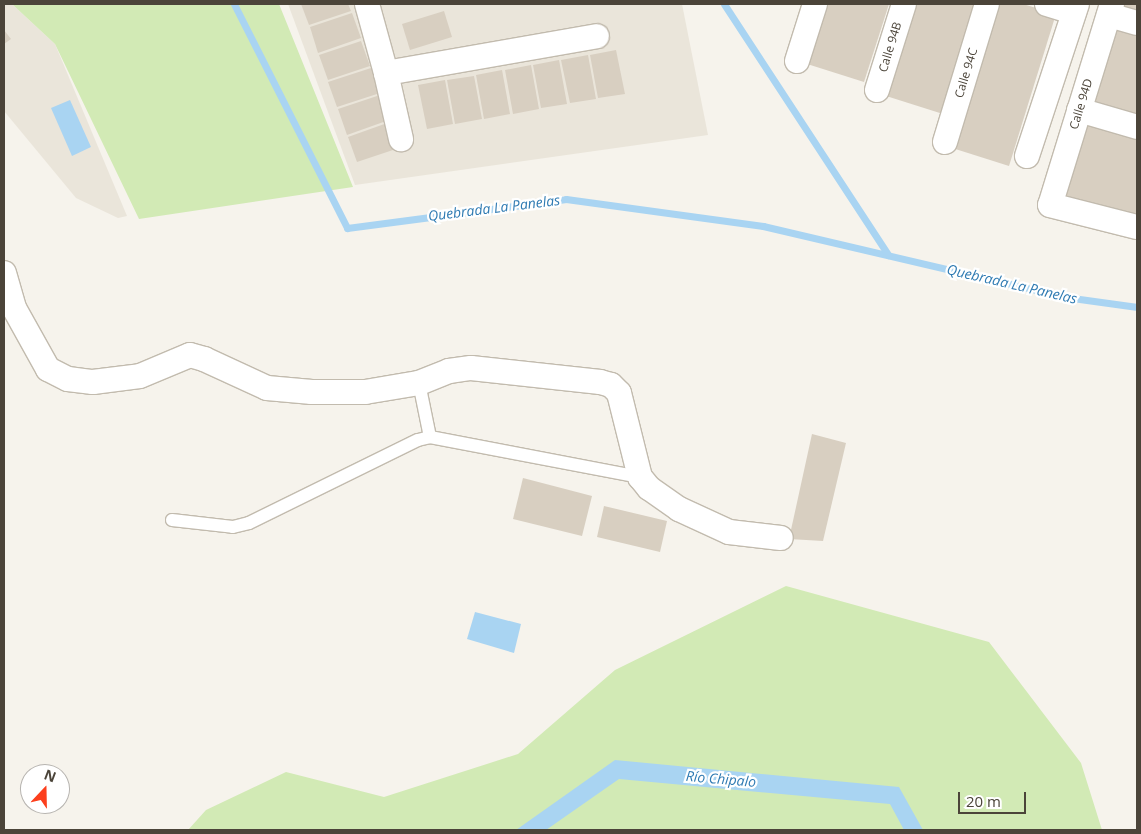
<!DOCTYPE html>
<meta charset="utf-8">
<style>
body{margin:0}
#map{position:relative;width:1141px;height:834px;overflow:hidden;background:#f6f3ec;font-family:"Open Sans",sans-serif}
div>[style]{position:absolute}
.residential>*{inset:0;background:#eae5da}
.green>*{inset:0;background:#d2eab5}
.water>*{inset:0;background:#a9d4f2}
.stream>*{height:7px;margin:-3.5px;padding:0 3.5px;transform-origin:3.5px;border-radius:3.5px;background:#a9d4f2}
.building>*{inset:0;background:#d8cfc1}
.roads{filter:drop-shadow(1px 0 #c2bbae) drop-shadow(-1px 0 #c2bbae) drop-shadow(0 1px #c2bbae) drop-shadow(0 -1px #c2bbae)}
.service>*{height:12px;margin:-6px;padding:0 6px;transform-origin:6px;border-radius:6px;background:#fff}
.minor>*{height:24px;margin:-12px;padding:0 12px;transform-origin:12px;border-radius:12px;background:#fff}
span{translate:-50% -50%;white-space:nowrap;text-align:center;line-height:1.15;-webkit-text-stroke:4.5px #fff;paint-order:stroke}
.street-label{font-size:12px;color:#4b4439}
.water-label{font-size:14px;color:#2e7ab2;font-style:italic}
.frame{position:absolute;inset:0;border:5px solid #4b4439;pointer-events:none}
.north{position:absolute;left:20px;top:764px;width:50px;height:50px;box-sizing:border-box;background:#fff;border:1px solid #b7b4b0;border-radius:50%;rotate:21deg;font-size:14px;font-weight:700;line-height:20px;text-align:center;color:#4b4439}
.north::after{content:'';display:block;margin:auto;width:18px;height:22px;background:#fc3f1d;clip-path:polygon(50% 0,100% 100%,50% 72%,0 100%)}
.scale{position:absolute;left:958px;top:792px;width:68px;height:22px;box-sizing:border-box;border:2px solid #4b4439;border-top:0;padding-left:6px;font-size:15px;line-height:18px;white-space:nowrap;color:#4b4439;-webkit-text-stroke:4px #fff;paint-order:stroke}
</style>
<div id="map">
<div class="residential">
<i style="clip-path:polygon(4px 4px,12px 4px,55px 44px,127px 216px,118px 218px,76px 198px,4px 111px)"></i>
<i style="clip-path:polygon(288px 4px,682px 4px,708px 135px,355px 185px)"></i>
</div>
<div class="green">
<i style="clip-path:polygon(12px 4px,279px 4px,353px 187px,139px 219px,55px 44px)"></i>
<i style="clip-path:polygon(786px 586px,989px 642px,1081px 763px,1102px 830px,188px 830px,206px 810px,286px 772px,384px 797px,518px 754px,615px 670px)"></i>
</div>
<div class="water">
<i style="clip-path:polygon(70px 100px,91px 147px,72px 156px,51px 108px)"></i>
<i style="clip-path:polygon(475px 612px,521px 624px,514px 653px,467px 639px)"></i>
<i style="clip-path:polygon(615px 760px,899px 787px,923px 830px,904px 830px,890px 804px,619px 779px,546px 830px,516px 830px)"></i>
</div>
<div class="stream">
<i style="left:234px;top:4px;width:251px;rotate:63.2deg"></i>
<i style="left:347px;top:228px;width:221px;rotate:-7.5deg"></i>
<i style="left:566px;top:199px;width:199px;rotate:7.8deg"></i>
<i style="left:763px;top:226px;width:310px;rotate:13.2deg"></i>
<i style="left:1065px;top:297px;width:73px;rotate:7.9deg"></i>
<i style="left:724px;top:4px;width:300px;rotate:56.8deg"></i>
</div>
<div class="building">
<i style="clip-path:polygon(301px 4px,348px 4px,351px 11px,309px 25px)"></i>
<i style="clip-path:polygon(822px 4px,889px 4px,864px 82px,804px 63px)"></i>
<i style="clip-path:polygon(912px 4px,978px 4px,943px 114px,883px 95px)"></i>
<i style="clip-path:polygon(993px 4px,1023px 4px,1056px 14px,1009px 166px,949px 147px)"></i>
<i style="clip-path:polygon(1121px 4px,1137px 4px,1137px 15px,1119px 10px)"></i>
<i style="clip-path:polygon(444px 11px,452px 37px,410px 50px,402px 24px)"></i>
<i style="clip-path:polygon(352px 13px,361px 38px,318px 53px,310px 27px)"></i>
<i style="clip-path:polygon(1117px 23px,1137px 29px,1137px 120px,1093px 108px)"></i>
<i style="clip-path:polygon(4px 30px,11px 39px,4px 44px)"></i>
<i style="clip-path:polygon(361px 41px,370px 66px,328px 80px,319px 55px)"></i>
<i style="clip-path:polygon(616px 50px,625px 94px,598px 98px,590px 55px)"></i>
<i style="clip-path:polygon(588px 55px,596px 99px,570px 103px,561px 60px)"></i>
<i style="clip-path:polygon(559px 60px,567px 104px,541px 108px,533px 65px)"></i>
<i style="clip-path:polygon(531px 65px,539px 109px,513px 114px,505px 70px)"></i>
<i style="clip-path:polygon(371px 68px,380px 93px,337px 107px,328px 82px)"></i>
<i style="clip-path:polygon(502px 70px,510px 114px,484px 119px,476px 75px)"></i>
<i style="clip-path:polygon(474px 76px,482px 119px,455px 124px,447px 80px)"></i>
<i style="clip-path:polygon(445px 80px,453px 124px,427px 129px,418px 85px)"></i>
<i style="clip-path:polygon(380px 95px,389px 120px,347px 135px,338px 109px)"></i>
<i style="clip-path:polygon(1083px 116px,1137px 132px,1137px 223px,1060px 201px)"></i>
<i style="clip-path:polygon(390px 122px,399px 148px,357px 162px,348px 137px)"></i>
<i style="clip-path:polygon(812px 434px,846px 443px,823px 541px,789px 539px)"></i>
<i style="clip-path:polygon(523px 478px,592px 496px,582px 536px,513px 519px)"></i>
<i style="clip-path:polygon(604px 506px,667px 521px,660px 552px,597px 537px)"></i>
</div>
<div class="roads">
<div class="service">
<i style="left:419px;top:383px;width:55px;rotate:78.5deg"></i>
<i style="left:172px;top:520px;width:61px;rotate:6.5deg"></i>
<i style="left:233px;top:527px;width:16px;rotate:-14deg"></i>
<i style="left:249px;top:523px;width:188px;rotate:-26.2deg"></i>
<i style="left:418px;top:440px;width:12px;rotate:-14deg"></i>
<i style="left:430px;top:437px;width:214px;rotate:10.8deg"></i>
</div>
<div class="minor">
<i style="left:367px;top:4px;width:72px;rotate:74.6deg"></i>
<i style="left:386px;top:73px;width:68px;rotate:77.2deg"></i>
<i style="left:1047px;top:4px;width:28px;rotate:17deg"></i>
<i style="left:1112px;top:4px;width:210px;rotate:107.1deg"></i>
<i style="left:1050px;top:205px;width:90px;rotate:14.2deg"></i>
<i style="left:1109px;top:15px;width:29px;rotate:16deg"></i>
<i style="left:797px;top:61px;width:60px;rotate:-72.5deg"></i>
<i style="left:386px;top:73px;width:214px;rotate:-9.9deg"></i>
<i style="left:877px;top:90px;width:90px;rotate:-72.6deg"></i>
<i style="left:1079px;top:110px;width:60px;rotate:16.3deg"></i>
<i style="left:945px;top:142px;width:144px;rotate:-73.1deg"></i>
<i style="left:1027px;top:156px;width:160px;rotate:-71.8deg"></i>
<i style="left:4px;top:273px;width:36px;rotate:74deg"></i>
<i style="left:14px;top:308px;width:70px;rotate:60.9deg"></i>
<i style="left:48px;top:369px;width:22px;rotate:27deg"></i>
<i style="left:68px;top:379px;width:25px;rotate:7deg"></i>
<i style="left:93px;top:382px;width:47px;rotate:-7.3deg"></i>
<i style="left:140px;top:376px;width:54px;rotate:-22.8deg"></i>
<i style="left:190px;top:355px;width:15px;rotate:16deg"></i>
<i style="left:204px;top:359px;width:69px;rotate:24.7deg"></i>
<i style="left:267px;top:388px;width:45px;rotate:5.1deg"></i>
<i style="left:312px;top:392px;width:53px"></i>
<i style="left:365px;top:392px;width:55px;rotate:-9.5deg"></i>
<i style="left:419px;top:383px;width:32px;rotate:-22deg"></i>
<i style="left:449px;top:371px;width:22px;rotate:-8deg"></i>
<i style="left:471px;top:368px;width:130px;rotate:6.2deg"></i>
<i style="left:600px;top:382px;width:11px;rotate:15deg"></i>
<i style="left:611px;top:385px;width:11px;rotate:45deg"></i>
<i style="left:619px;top:393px;width:87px;rotate:76deg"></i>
<i style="left:640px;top:477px;width:14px;rotate:51deg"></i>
<i style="left:649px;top:488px;width:37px;rotate:35deg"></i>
<i style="left:679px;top:509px;width:55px;rotate:24.7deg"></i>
<i style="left:729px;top:532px;width:52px;rotate:6.6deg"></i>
</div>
</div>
<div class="street-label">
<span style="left:890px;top:47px;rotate:-73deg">Calle 94B</span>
<span style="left:966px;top:73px;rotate:-73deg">Calle 94C</span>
<span style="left:1081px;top:104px;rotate:-73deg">Calle 94D</span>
</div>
<div class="water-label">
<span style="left:494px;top:208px;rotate:-7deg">Quebrada La Panelas</span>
<span style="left:1012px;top:284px;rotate:13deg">Quebrada La Panelas</span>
<span style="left:721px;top:779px;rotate:5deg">Río Chipalo</span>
</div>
<div class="frame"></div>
<div class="north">N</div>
<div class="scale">20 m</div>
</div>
